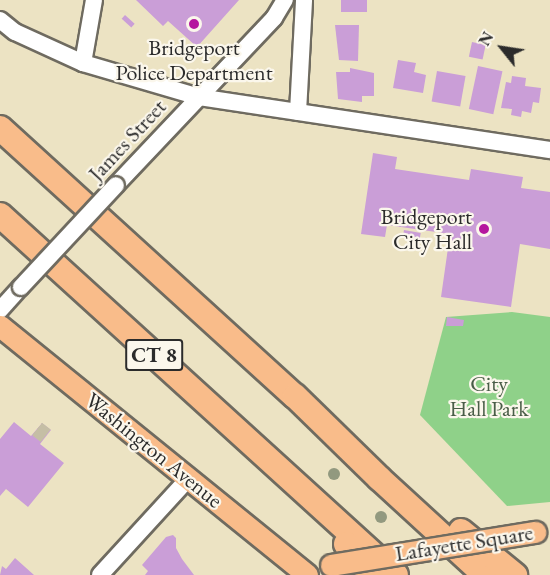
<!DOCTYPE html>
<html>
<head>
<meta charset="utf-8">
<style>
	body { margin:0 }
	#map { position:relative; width:550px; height:575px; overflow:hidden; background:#ece3c3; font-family:"EB Garamond",serif }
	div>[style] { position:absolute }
	.green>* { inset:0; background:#8fd189 }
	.building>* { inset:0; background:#ca9ed7; transform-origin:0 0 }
	.minor-tunnel>* { height:16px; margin-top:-8px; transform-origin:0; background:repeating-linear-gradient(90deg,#c5bea5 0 16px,transparent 0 24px) }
	.roads { filter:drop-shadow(2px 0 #6f6b60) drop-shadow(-2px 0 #6f6b60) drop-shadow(0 2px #6f6b60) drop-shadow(0 -2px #6f6b60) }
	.minor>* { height:16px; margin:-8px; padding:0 8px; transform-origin:8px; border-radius:8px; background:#fff }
	.major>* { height:21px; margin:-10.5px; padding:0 10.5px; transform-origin:10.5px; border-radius:10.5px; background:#f9bc8a }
	.highway>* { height:24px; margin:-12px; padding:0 12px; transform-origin:12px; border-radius:12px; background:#f9bc8a }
	.bridges { filter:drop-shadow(2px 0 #6f6b60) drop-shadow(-2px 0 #6f6b60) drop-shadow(0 2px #6f6b60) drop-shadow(0 -2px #6f6b60) }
	.minor-bridge>* { height:16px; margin:-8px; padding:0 8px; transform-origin:8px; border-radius:8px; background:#fff }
	.major-bridge>* { height:21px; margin:-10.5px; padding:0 10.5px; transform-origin:10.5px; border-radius:10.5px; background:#f9bc8a }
	.trees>* { width:12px; height:12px; margin:-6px; border-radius:50%; background:#92997f }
	.dots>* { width:16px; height:16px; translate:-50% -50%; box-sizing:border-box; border:3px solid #fbf7ec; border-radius:50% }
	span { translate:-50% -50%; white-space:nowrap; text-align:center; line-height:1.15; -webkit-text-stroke:4.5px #fbf7ec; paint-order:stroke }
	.shield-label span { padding:2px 4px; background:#fbf7ec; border:2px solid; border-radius:4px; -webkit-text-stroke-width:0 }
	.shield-label { font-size:21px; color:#2b2b2b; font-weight:700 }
	.poi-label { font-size:22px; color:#2b2b2b }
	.right { translate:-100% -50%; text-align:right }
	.street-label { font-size:22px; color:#2b2b2b }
	.park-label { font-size:22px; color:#495d47 }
	.north { position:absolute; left:472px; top:18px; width:60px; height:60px; -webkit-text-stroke:4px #fbf7ec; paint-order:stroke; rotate:300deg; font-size:16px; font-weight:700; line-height:24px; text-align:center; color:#2b2b2b }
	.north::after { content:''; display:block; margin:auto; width:21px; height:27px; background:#2b2b2b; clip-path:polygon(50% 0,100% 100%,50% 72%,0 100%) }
</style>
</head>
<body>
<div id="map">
	<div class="green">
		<div style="clip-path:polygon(512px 312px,550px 317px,550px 502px,507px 506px,420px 415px,446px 317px)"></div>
	</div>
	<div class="building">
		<div style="clip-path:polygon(136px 0,239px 0,197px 47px,168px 21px,163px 26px)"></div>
		<div style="left:341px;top:0;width:26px;height:12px"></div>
		<div style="left:125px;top:15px;width:13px;height:5px;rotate:42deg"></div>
		<div style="clip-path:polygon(335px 25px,359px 25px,358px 61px,339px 60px)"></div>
		<div style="left:472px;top:42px;width:14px;height:15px;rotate:12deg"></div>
		<div style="clip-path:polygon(398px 60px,416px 63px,414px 72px,426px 75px,423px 93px,393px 88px)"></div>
		<div style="left:478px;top:66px;width:25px;height:44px;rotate:12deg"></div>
		<div style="clip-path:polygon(350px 68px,374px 73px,374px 96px,362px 96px,362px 102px,338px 99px,336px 72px,350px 72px)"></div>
		<div style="left:437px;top:71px;width:29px;height:31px;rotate:10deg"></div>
		<div style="clip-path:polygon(512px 76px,526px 78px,525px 86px,541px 88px,539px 103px,533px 102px,531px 113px,522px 111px,521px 117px,511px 115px,512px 109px,501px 108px,506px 82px,511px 83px)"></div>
		<div style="clip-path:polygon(373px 153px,397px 157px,395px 169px,469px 180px,471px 169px,523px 177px,521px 188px,550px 192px,550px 249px,520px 244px,511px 307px,441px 297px,450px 234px,387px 225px,385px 237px,361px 234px)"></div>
		<div style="left:404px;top:230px;width:17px;height:5px;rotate:10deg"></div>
		<div style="clip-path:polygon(447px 317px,464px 320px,463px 326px,446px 326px)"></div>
		<div style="clip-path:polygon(14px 422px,31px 436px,42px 423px,51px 430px,40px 444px,64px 463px,28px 507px,6px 489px,0 496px,0 439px)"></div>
		<div style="clip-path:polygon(173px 535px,176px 538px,176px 548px,182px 559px,194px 575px,145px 575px,148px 571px,142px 565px,166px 537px)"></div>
		<div style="clip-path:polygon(15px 558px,34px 575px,0 575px,2px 566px,6px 569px)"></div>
	</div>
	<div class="minor-tunnel">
		<div style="left:37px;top:429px;width:11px;rotate:38deg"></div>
	</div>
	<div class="roads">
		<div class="minor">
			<div style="left:0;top:20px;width:19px;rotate:39deg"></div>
			<div style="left:15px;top:32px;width:75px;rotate:24.5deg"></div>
			<div style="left:83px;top:63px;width:121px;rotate:16.3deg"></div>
			<div style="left:199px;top:97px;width:355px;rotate:8.6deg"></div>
			<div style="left:83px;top:63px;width:64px;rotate:-80.1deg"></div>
			<div style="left:298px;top:112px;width:112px;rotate:-86.9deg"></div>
			<div style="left:116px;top:185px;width:230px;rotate:-46.6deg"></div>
			<div style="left:274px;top:18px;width:21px;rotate:-59deg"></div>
			<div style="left:0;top:310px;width:31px;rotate:-48deg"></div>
			<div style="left:100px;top:575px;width:132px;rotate:-47.5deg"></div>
		</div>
		<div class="major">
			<div style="left:0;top:326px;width:395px;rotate:39deg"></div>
		</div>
		<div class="highway">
			<div style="left:0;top:128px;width:399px;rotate:42.3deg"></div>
			<div style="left:295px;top:396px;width:117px;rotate:44.3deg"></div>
			<div style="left:379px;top:478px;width:144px;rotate:42.5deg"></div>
			<div style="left:0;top:215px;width:535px;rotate:42.27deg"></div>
			<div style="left:461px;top:531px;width:70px;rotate:39.2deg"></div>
			<div style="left:346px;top:544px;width:39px;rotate:52deg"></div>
		</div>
	</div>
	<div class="bridges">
		<div class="minor-bridge">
			<div style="left:21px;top:287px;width:139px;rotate:-47deg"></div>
		</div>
		<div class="major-bridge">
			<div style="left:331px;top:565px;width:207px;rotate:-9.2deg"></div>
		</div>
	</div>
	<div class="trees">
		<div style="left:334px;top:474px"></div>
		<div style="left:381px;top:517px"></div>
	</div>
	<div class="dots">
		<div style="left:194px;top:24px;background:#b5179e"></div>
		<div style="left:484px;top:229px;background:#b5179e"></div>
	</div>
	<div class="shield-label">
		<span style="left:154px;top:355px">CT 8</span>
	</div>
	<div class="poi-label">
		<span style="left:194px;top:60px">Bridgeport<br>Police Department</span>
		<span class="right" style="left:472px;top:229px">Bridgeport<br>City Hall</span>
	</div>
	<div class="street-label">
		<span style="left:127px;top:140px;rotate:-47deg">James Street</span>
		<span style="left:154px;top:450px;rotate:39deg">Washington Avenue</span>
		<span style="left:464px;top:543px;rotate:-9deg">Lafayette Square</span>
	</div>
	<div class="park-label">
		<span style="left:489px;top:396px">City<br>Hall Park</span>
	</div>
	<div class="north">N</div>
</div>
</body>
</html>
